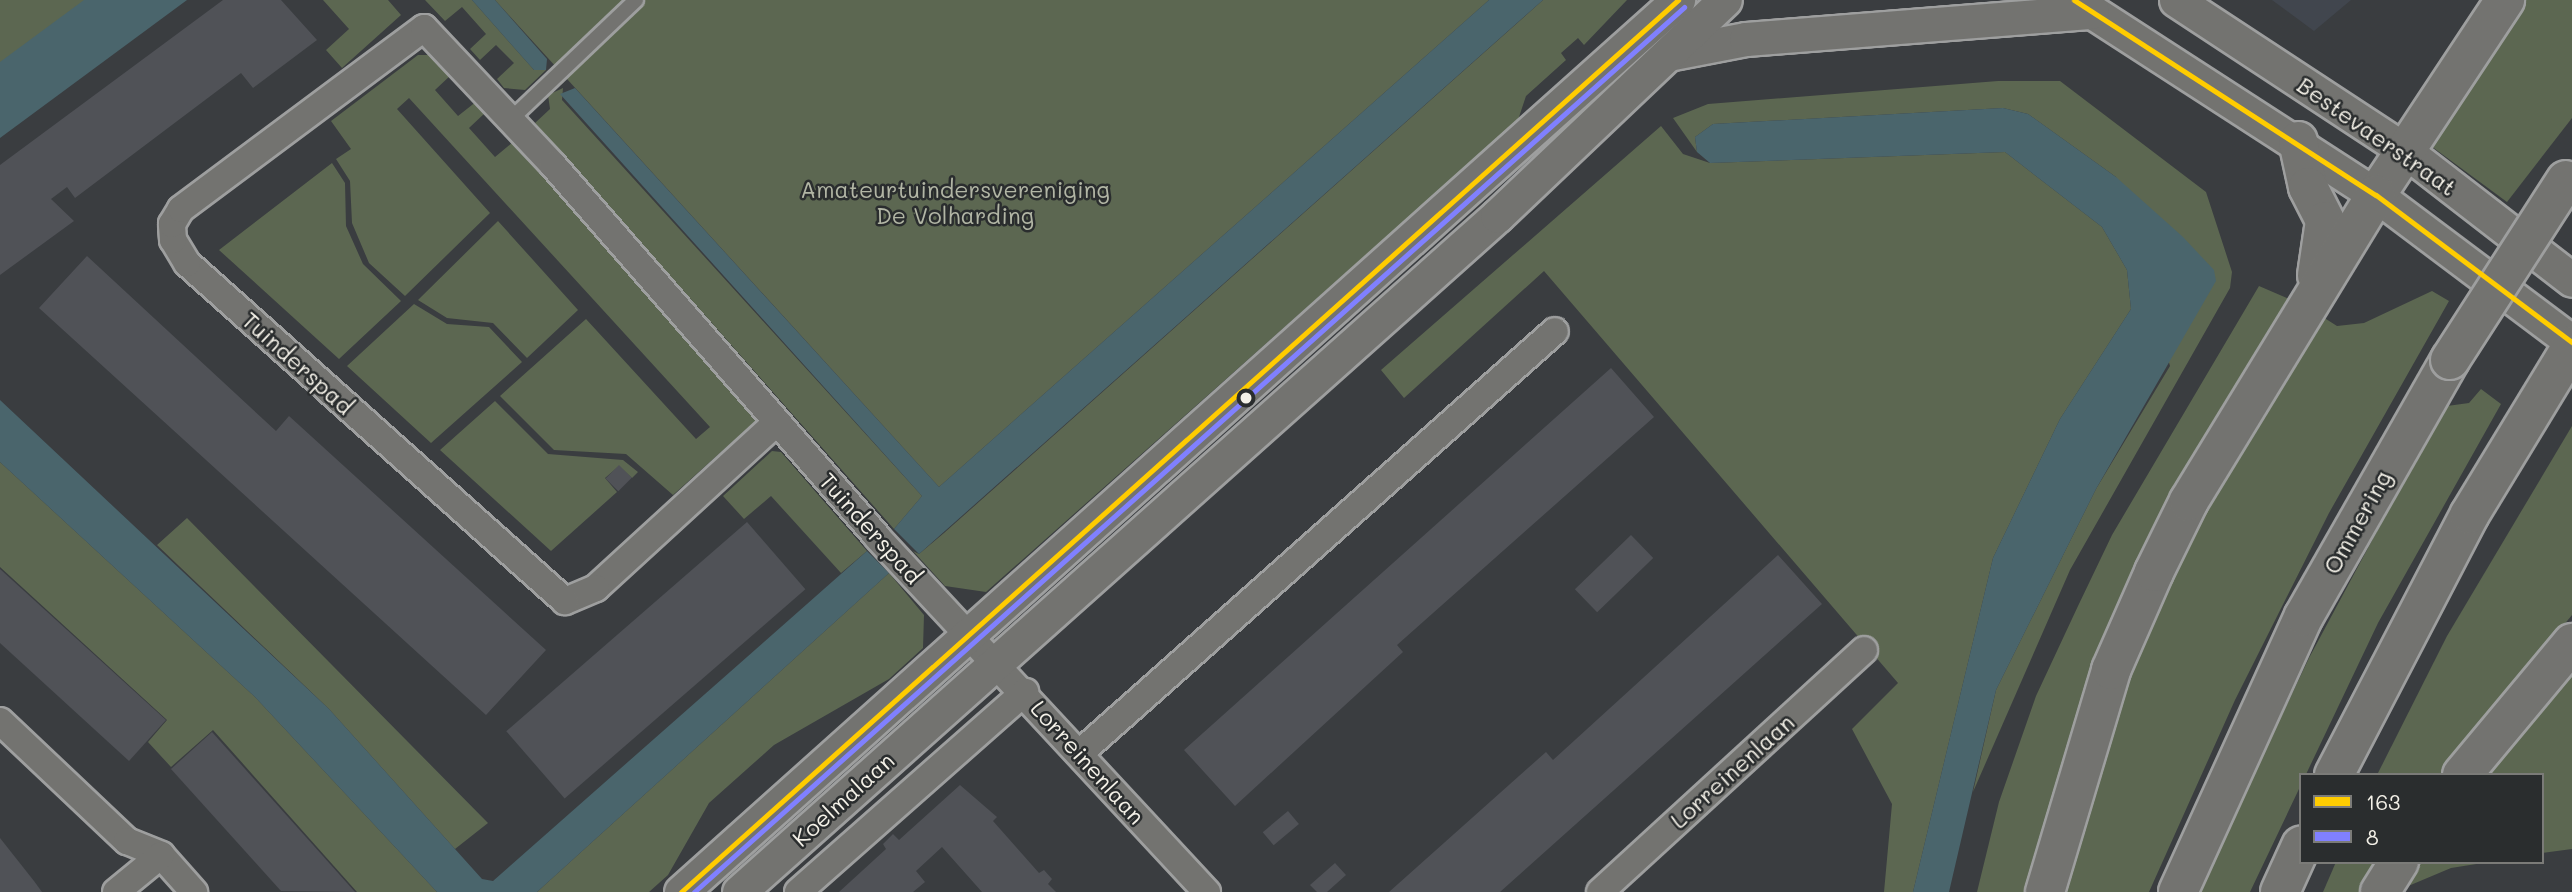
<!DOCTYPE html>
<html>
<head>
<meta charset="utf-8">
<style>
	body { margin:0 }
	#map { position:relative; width:2572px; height:892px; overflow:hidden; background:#3a3d40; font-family:Mali,sans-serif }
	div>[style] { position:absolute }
	.built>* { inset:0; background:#41464e }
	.green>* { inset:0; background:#5c6751 }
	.water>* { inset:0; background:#4a656c }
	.building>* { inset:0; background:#505257; transform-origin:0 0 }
	.roads { filter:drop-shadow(2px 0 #9e9f9f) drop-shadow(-2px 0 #9e9f9f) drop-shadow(0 2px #9e9f9f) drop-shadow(0 -2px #9e9f9f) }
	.service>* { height:14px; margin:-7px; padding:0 7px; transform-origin:7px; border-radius:7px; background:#737370 }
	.minor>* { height:26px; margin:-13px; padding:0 13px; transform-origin:13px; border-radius:13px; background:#737370 }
	.tertiary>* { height:33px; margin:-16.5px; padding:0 16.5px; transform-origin:16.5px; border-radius:16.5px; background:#737370 }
	.primary>* { height:38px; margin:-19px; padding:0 19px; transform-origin:19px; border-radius:19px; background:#737370 }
	.trunk>* { height:38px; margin:-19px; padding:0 19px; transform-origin:19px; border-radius:19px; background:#737370 }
	.bridges { filter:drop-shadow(2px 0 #9e9f9f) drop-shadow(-2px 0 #9e9f9f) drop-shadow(0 2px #9e9f9f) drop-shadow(0 -2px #9e9f9f) }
	.trunk-bridge>* { height:38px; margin:-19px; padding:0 19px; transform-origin:19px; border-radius:19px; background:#737370 }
	.bus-1>* { height:5px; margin:-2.5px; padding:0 2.5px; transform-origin:2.5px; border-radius:2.5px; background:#fc0 }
	.bus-2>* { height:5px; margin:-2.5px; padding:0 2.5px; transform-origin:2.5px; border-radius:2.5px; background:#8080ff }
	.dots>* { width:19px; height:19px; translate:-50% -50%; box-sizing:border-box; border:4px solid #2a2d2e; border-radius:50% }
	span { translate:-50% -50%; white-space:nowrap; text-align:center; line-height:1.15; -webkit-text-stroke:5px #2a2d2e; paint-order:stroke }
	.street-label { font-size:23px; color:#f4f1e8 }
	.park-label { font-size:23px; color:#b2b6a5 }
	.legend { position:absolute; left:2299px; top:773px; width:245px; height:91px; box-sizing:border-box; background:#2a2d2e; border:2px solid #7b7b78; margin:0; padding:9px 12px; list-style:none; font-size:21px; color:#f4f1e8 }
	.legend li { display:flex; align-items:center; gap:14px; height:35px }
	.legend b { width:35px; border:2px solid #7b7b78 }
</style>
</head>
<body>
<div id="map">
	<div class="built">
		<div style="clip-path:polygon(2272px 0,2351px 0,2314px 31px)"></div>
	</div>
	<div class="green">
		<div style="clip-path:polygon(0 0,147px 0,0 111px)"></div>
		<div style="clip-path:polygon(323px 0,388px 0,401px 15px,342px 68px,326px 50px,349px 29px)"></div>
		<div style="clip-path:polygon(425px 0,472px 0,534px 70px,546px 70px,525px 90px,504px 88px,497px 79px,514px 63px,496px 45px,480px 60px,470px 49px,486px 34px,462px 7px,445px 21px)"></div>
		<div style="clip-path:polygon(495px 0,1489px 0,939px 487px)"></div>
		<div style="clip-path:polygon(1543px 0,1627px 0,1584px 45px,1578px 38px,1561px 53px,1566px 60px,1526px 96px,1518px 120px,986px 592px,945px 586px,913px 551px,919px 554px,944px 533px)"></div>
		<div style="clip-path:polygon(2524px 0,2572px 0,2572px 118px,2507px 202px,2431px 146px)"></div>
		<div style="clip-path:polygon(418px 55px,435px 55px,452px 74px,435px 90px,458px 116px,477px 101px,486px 112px,469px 128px,495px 157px,513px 142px,759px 418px,673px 495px,626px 454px,554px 450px,500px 396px,586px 319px,696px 439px,710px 427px,409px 98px,397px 109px,490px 213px,405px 296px,369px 263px,352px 223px,350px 181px,336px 159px,351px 149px,331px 121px)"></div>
		<div style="clip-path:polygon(1998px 81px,2060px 81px,2206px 192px,2232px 272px,2230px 288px,2070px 570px,1973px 792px,1996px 690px,2096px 489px,2170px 366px,2116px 177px,2028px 114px,2003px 108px,1713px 124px,1695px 137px,1697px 152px,1673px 118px,1708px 104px)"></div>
		<div style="clip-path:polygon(563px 88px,562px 100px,922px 496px,894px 529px,535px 123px,550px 109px,548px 95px)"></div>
		<div style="clip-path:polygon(1661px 126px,1683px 154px,1710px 163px,2005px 152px,2102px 227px,2127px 270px,2131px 309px,2060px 419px,1993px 558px,1913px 892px,1884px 892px,1892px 804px,1852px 729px,1898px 683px,1544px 271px,1404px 398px,1381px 370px)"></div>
		<div style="clip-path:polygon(332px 163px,345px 183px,346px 226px,363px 264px,401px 301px,339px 359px,219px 250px)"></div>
		<div style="clip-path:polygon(498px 221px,578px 310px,527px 358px,493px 323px,447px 318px,418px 300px)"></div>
		<div style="clip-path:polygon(2259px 286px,2294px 301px,2096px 668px,2033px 858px,2028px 892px,1977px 892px,1999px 802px,2036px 696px,2078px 606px,2112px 535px)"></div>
		<div style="clip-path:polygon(2432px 291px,2449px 301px,2329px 513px,2235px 700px,2149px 892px,2058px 892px,2143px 621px,2315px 312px,2337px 326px,2364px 323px)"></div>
		<div style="clip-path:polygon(414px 304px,447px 324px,489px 327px,522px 362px,431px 443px,347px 366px)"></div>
		<div style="clip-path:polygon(2481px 389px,2501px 404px,2378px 623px,2250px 892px,2198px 892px,2309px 658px,2390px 507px,2447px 406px,2469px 403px)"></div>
		<div style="clip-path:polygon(495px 401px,548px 454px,623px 460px,638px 472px,632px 478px,619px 466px,605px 478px,617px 492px,551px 551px,440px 450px)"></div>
		<div style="clip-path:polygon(2572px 426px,2572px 615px,2441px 775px,2377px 775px,2447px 636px)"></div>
		<div style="clip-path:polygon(772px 451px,781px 452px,867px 551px,841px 573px,771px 496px,744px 519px,723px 496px)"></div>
		<div style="clip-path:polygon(0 462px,255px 697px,437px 892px,357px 892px,213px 730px,171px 767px,148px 742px,167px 720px,0 567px)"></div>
		<div style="clip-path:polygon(187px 518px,488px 823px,455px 849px,329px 709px,157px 545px)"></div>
		<div style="clip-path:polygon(889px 573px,924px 615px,923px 648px,889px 679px,774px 745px,709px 803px,668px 875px,649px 892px,537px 892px)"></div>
		<div style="clip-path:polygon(2572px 676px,2572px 849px,2542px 853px,2542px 775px,2489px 775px)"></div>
		<div style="clip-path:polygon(2336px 862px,2380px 862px,2363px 892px,2323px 892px)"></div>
		<div style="clip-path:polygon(2417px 862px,2489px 862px,2451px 868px,2394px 892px)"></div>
	</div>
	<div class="water">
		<div style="clip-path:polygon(84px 0,187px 0,0 138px,0 62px)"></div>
		<div style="clip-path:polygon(472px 0,495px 0,547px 59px,546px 70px,534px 70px)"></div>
		<div style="clip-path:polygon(1489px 0,1543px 0,919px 554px,894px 529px,922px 496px,560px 94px,575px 88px,939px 487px)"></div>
		<div style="clip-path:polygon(2003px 108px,2028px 114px,2116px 177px,2183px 237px,2214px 270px,2216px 281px,2096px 489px,1996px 690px,1949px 892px,1913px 892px,1993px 558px,2060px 419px,2131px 309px,2127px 270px,2102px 227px,2005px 152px,1710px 163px,1697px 152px,1695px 137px,1713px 124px)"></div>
		<div style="clip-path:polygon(0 400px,329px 709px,482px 879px,493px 881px,867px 551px,889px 573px,537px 892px,437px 892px,255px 697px,0 462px)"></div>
	</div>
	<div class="building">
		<div style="clip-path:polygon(223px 0,281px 0,317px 40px,253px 88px,241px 73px,75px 198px,67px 187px,51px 199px,74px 221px,0 275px,0 165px)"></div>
		<div style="clip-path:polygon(87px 256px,276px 431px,289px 416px,546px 650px,486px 715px,39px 308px)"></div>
		<div style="clip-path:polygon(1611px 368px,1654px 417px,1397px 645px,1403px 652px,1235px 806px,1184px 750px)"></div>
		<div style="left:619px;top:465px;width:18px;height:19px;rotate:45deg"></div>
		<div style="left:747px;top:522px;width:89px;height:319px;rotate:49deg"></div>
		<div style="left:1631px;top:535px;width:32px;height:78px;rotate:46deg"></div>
		<div style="clip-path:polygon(1778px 555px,1822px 604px,1500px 892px,1389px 892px,1546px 752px,1553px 760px)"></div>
		<div style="clip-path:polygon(0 569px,166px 720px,129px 761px,0 643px)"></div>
		<div style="clip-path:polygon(212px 732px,322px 855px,355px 892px,281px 891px,171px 769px)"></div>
		<div style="clip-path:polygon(960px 785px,997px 817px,993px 821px,1039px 873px,1044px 870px,1052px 879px,1048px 884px,1056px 892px,982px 892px,942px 847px,916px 871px,925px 882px,913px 892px,839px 892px,886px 849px,883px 844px,893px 834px,899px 840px)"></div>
		<div style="left:1288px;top:811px;width:17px;height:33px;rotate:50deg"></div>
		<div style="clip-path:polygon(0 838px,34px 881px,42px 892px,0 892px)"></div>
		<div style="clip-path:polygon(1335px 863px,1346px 875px,1327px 892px,1317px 892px,1310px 885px)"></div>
	</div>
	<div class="roads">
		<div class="service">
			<div style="left:510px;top:120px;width:174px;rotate:-43.6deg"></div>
		</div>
		<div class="minor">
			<div style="left:777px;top:422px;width:246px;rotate:137.5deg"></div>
			<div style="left:596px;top:588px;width:34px;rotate:157deg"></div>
			<div style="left:565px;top:601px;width:507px;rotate:-138.2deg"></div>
			<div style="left:187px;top:263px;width:27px;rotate:-121deg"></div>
			<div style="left:173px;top:240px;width:16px;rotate:-94deg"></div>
			<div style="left:172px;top:224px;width:17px;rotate:-59deg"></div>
			<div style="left:181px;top:209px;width:303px;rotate:-36.7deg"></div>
			<div style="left:424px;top:28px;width:188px;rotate:46.7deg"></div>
			<div style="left:553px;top:165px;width:493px;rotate:48.9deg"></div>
			<div style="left:877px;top:537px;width:485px;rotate:47.1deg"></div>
			<div style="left:0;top:721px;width:175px;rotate:43.4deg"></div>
			<div style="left:127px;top:841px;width:37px;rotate:22deg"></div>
			<div style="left:161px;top:855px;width:50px;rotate:48.3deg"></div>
			<div style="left:1080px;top:753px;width:635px;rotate:-41.62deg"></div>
			<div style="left:116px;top:892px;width:58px;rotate:-39.4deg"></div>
			<div style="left:798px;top:892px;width:303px;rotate:-41.4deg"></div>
			<div style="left:1600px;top:892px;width:358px;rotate:-42.5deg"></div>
		</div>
		<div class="tertiary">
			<div style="left:2074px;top:0;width:359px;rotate:32.9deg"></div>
			<div style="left:2376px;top:195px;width:245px;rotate:36.9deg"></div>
			<div style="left:2176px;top:0;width:273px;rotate:33.3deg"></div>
			<div style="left:2404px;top:150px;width:212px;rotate:37.7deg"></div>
			<div style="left:1673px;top:53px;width:74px;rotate:-10.9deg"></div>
			<div style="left:1746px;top:39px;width:347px;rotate:-4.5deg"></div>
			<div style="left:681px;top:892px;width:1338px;rotate:-41.82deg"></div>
			<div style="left:739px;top:892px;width:1016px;rotate:-41.73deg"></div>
			<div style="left:1497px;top:216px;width:314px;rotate:-43.5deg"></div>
		</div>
		<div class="primary">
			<div style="left:2376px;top:195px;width:234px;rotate:-56.5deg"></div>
		</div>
		<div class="trunk">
			<div style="left:2298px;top:141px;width:47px;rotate:77.7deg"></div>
			<div style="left:2308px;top:187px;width:38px;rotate:63deg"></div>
			<div style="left:2325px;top:221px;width:55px;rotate:98.4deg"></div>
			<div style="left:2334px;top:775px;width:294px;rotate:-62.5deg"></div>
			<div style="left:2470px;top:514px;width:197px;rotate:-58.7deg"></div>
			<div style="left:2462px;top:775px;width:172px;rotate:-50.2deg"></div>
			<div style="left:2045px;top:892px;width:232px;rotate:-73.4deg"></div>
			<div style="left:2111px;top:670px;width:107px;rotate:-66.3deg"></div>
			<div style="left:2154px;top:572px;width:79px;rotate:-63.8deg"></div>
			<div style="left:2189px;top:501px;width:359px;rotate:-58.6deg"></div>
			<div style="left:2178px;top:892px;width:303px;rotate:-65.5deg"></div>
			<div style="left:2304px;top:616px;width:295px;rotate:-60.3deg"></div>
			<div style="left:2280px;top:892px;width:51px;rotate:-65.5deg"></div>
			<div style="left:2380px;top:892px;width:36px;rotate:-58deg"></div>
		</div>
	</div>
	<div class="bridges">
		<div class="trunk-bridge">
			<div style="left:2450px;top:360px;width:214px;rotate:-57.2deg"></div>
		</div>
	</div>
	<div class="bus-1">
		<div style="left:2074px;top:0;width:359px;rotate:32.9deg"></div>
		<div style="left:2376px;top:195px;width:245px;rotate:36.9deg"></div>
		<div style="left:681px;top:892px;width:1338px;rotate:-41.82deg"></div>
	</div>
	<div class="bus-2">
		<div style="left:694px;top:892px;width:1328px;rotate:-41.79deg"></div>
	</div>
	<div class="dots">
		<div style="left:1246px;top:398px;background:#f4f1e8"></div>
	</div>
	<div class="street-label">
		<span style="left:2377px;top:136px;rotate:35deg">Bestevaerstraat</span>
		<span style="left:298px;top:363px;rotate:42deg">Tuinderspad</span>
		<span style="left:2357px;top:522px;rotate:-61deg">Ommering</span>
		<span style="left:871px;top:528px;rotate:48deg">Tuinderspad</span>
		<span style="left:1088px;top:762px;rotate:48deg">Lorreinenlaan</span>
		<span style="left:1732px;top:771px;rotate:-42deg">Lorreinenlaan</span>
		<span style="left:843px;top:799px;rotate:-42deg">Koelmalaan</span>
	</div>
	<div class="park-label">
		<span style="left:955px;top:202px">Amateurtuindersvereniging<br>De Volharding</span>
	</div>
	<ul class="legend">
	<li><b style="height:9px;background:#fc0"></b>163</li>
	<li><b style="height:9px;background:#8080ff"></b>8</li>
	</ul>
</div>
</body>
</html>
